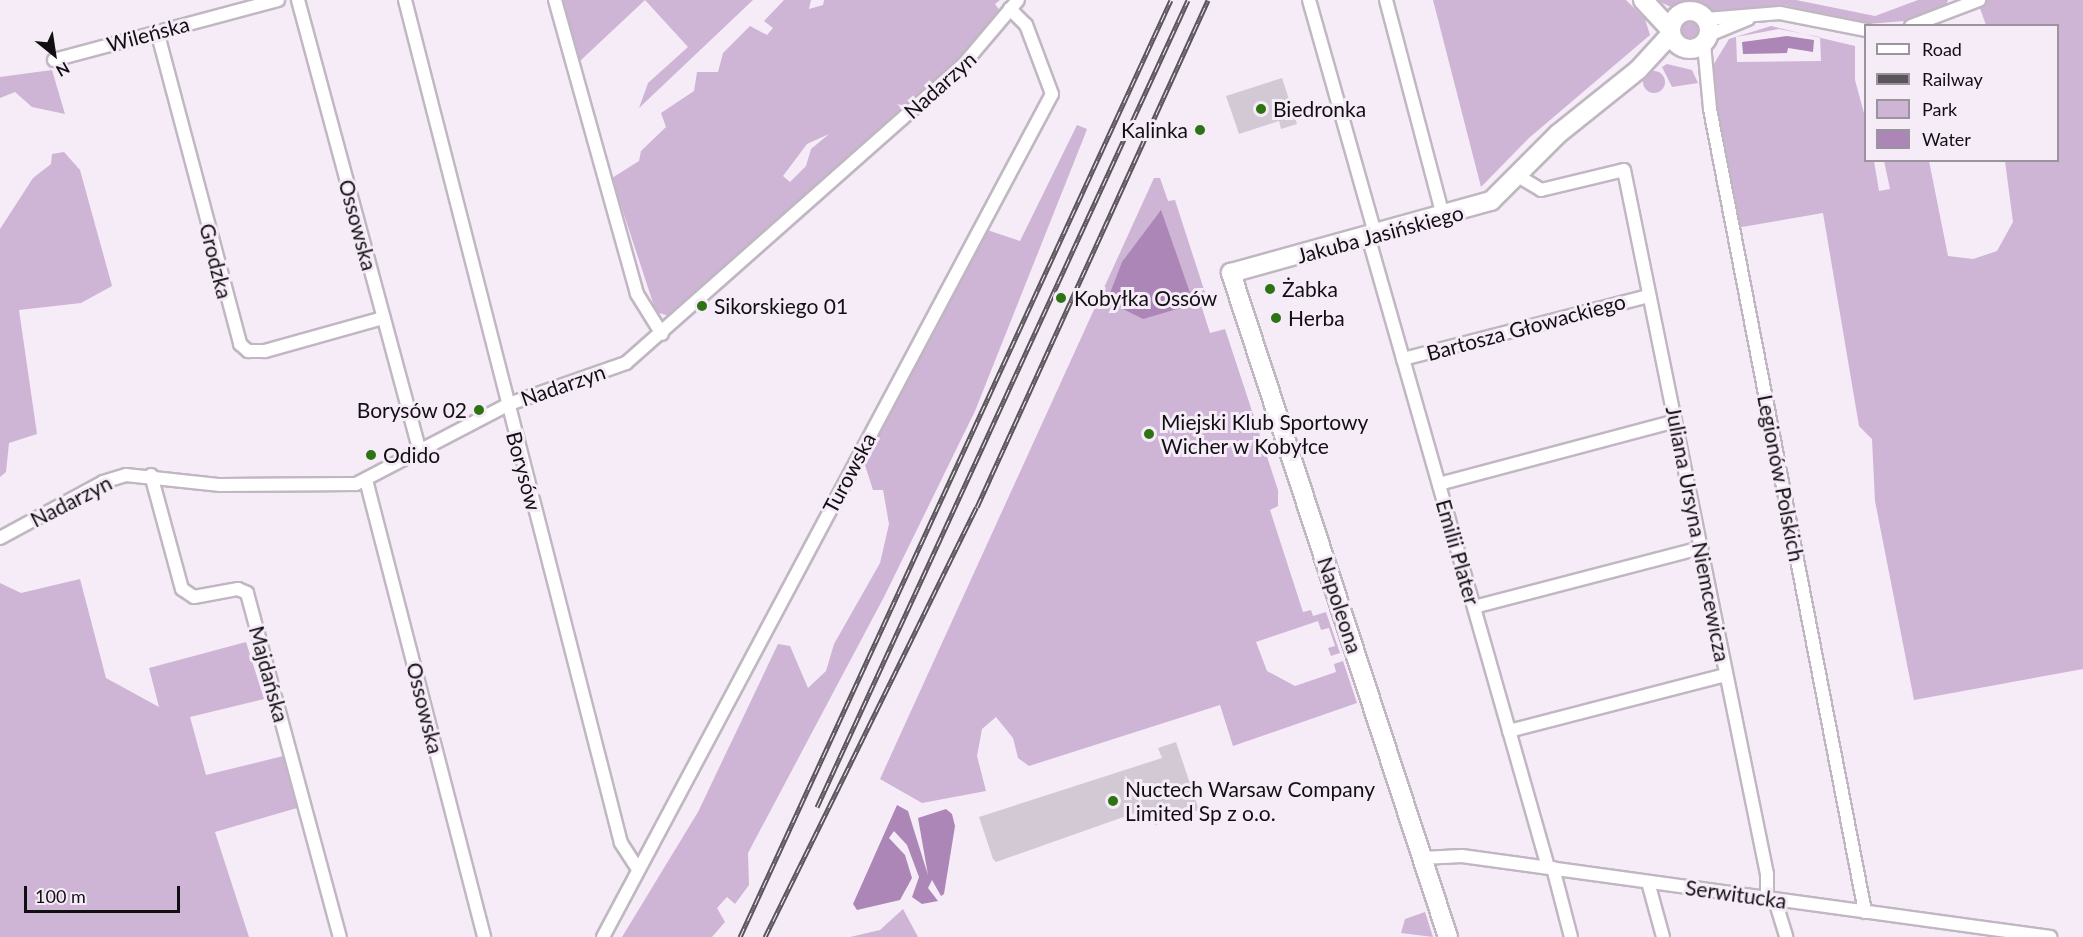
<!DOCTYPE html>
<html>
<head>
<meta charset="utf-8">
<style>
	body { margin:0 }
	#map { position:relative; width:2083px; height:937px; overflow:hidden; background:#f6ecf8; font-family:Lato,sans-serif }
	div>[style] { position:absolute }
	.green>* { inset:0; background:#ceb4d5 }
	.round { border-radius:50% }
	.water>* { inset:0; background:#ac86b6 }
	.building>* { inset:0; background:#d3c9d5 }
	.roads { filter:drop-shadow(2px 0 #c0b7c2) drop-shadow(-2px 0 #c0b7c2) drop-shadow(0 2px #c0b7c2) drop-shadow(0 -2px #c0b7c2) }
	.street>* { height:12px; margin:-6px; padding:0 6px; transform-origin:6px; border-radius:6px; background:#fff }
	.secondary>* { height:18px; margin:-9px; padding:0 9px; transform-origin:9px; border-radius:9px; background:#fff }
	.secondary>.ring { margin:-9px; padding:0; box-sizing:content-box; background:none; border:18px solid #fff; border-radius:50% }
	.rail>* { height:5px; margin-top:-2.5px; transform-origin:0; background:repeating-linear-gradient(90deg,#f6ecf8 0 9px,#5a545b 0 18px); box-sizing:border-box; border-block:2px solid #5a545b }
	.dots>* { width:16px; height:16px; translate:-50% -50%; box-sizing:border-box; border:3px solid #f6ecf8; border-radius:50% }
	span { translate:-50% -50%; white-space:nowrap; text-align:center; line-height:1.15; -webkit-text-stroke:6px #f6ecf8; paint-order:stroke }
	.street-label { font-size:21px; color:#120f13 }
	.poi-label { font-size:21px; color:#120f13 }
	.left { translate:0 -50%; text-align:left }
	.right { translate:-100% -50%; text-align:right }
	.legend { position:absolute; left:1864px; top:24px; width:195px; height:138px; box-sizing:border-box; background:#f6ecf8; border:2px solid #9b949c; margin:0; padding:8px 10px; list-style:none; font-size:18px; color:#120f13 }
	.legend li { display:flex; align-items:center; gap:12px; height:30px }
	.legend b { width:30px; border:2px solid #9b949c }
	.north { position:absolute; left:24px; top:24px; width:60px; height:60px; -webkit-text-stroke:4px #f6ecf8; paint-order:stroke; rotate:150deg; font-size:16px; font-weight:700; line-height:24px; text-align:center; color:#120f13 }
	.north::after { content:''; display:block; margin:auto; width:21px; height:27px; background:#120f13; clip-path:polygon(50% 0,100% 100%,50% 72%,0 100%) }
	.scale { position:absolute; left:24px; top:886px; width:156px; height:27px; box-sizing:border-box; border:3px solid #120f13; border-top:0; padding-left:8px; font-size:18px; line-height:21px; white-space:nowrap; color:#120f13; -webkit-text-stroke:4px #f6ecf8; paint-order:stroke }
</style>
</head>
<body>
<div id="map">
	<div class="green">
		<div style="clip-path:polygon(562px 0,753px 0,639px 108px,648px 83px,688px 47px,645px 0,580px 61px)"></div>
		<div style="clip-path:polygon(evenodd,784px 0,811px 0,809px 9px,823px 5px,824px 0,1000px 0,995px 4px,1000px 11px,976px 44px,669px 316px,656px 312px,612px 178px,639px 161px,641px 151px,666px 127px,661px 113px,694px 91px,697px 72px,718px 72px,723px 53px,750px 26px,767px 35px,773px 28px,764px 21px,784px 0,829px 134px,811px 149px,806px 166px,790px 182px,783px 176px,807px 144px,829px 134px)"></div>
		<div style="clip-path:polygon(1433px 0,1626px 0,1645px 19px,1650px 35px,1529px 138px,1481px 187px)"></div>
		<div style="clip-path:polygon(1656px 0,1796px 0,1875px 16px,1918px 0,1948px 0,1946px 6px,1904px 21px,1868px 24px,1784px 5px,1709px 12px,1695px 6px,1675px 9px)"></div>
		<div style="clip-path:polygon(evenodd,1977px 0,2083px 0,2083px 669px,1914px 700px,1875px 501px,1872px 439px,1859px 426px,1823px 213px,1736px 228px,1714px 112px,1712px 67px,1729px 39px,1771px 26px,1855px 46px,1855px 80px,1865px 117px,1866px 160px,1874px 161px,1879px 191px,1890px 189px,1884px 161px,1929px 161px,1948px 256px,1973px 259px,1997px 251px,2013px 222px,2005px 161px,2058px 160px,2058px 26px,1986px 25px,1977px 0,1779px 29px,1820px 37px,1821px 61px,1737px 62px,1736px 37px,1779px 29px)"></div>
		<div class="round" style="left:1678px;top:18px;width:24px;height:24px"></div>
		<div style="clip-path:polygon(1667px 64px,1692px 70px,1698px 83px,1672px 87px,1662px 67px)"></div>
		<div style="clip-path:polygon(52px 70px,65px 114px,32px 107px,15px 92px,0 98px,0 77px)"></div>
		<div class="round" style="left:1643px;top:71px;width:22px;height:22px"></div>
		<div style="clip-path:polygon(1077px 125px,1087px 129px,1084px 137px,975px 411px,885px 595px,748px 853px,749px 885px,735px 904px,727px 897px,717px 908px,725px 922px,712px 937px,622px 937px,698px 812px,778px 644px,790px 646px,808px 688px,826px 671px,834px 644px,880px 563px,889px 524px,883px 490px,873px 490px,864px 462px,987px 230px,1020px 241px)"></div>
		<div style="clip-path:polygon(64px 152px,80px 170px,112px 286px,81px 303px,19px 310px,37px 434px,9px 443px,6px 472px,0 477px,0 229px,33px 178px,51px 164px,52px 154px)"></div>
		<div style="clip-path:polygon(1154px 178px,1160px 178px,1168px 201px,1175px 200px,1208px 302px,1201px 305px,1210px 333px,1225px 329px,1278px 490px,1278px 506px,1270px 510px,1303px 612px,1311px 610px,1313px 616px,1326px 612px,1340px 653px,1331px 656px,1328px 648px,1335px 646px,1329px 628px,1321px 630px,1318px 621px,1256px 642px,1267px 671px,1295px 686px,1336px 672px,1334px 664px,1343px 661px,1357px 703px,1233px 746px,1220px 705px,1029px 766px,1018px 758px,1013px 738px,996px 717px,982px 729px,977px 756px,986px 791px,922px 803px,880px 779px)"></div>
		<div style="clip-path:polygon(80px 579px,106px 678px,159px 707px,149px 668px,246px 642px,264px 699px,190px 717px,206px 775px,283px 756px,297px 808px,215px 832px,249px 937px,0 937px,0 583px,21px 593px)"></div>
		<div style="clip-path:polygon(903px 909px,918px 937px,850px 937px,880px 930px)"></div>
		<div style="clip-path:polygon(1425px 912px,1433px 937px,1401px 933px,1405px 919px)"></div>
	</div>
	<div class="water">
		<div style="clip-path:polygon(1787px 36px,1814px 40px,1813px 52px,1788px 48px,1787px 53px,1743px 54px,1742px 42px)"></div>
		<div style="clip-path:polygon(1161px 210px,1194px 304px,1143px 319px,1107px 301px,1122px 262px)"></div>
		<div style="clip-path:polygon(897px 805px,908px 811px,928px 875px,918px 818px,946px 809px,952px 814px,955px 826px,944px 894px,941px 896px,932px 880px,928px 888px,938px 901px,922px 904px,912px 897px,919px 877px,907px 845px,894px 831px,889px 838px,905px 855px,912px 878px,900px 900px,857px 910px,853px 904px)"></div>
	</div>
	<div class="building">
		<div style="clip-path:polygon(1282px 78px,1297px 124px,1281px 129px,1279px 121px,1239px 134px,1226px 96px)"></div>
		<div style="clip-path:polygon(1176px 742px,1199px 810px,1155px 825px,1149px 808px,996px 862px,993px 859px,979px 817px,1162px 758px,1158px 748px)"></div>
	</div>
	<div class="roads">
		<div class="street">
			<div style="left:298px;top:0;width:466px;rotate:74.9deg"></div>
			<div style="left:405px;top:0;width:870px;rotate:75.63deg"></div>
			<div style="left:621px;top:843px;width:30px;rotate:57deg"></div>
			<div style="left:555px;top:0;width:305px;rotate:74.4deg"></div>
			<div style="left:637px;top:294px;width:47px;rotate:58deg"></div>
			<div style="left:1309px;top:0;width:243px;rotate:74.2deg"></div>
			<div style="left:1386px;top:0;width:223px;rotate:75.2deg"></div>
			<div style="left:1706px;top:19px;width:74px;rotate:-4.6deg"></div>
			<div style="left:1780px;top:13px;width:88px;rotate:11.2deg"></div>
			<div style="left:1911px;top:26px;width:73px;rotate:-20.9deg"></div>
			<div style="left:157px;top:31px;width:324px;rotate:75.1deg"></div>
			<div style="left:240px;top:344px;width:11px;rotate:41deg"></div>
			<div style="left:248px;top:351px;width:17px"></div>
			<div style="left:265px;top:351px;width:123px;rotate:-15.6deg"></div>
			<div style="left:1709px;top:35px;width:42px;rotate:-22.3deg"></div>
			<div style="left:1704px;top:44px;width:65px;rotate:84.7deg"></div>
			<div style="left:1710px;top:109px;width:818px;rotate:79.07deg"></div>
			<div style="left:54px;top:60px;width:232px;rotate:-15deg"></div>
			<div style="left:1518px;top:176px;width:27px;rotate:31deg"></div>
			<div style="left:1541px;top:190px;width:85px;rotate:-13.5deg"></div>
			<div style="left:1624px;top:170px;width:718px;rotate:78.52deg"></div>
			<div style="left:1767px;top:874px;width:25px;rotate:90deg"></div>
			<div style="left:1368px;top:236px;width:656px;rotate:74.08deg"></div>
			<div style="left:1403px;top:359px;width:254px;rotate:-14.4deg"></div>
			<div style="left:151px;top:475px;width:118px;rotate:74.8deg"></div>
			<div style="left:182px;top:589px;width:14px;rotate:34deg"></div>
			<div style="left:194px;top:597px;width:45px;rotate:-10.3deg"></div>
			<div style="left:238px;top:589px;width:10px;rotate:24deg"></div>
			<div style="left:247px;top:593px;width:356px;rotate:74.9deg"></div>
			<div style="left:366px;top:480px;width:472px;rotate:75.5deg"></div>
			<div style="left:1439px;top:484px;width:244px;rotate:-14.9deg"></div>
			<div style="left:0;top:538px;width:117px;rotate:-28.5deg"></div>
			<div style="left:103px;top:482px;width:24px;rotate:-17deg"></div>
			<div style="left:126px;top:475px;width:95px;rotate:6.1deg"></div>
			<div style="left:220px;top:485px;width:136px;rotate:-0.4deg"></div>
			<div style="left:356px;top:484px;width:173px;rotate:-27.6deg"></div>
			<div style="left:509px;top:404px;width:124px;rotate:-19.3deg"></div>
			<div style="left:626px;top:363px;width:450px;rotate:-41.5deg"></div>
			<div style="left:963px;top:65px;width:85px;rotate:-49.8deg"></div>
			<div style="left:1474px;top:607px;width:235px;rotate:-14.6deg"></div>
			<div style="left:1509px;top:731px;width:224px;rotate:-14.5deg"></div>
			<div style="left:1422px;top:858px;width:40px;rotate:-2.9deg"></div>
			<div style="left:1462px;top:856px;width:594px;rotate:7.84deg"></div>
			<div style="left:1553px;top:868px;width:71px;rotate:75.4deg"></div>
			<div style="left:1648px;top:882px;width:57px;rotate:74.7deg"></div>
			<div style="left:1775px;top:900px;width:39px;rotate:73deg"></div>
			<div style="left:603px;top:937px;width:955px;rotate:-61.96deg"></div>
			<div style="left:1052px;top:94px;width:74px;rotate:-110.6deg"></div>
			<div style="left:1026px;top:25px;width:23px;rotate:-135deg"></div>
		</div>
		<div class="secondary">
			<div style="left:1643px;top:0;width:40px;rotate:47deg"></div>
			<div class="ring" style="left:1671px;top:11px;width:20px;height:20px"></div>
			<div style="left:1448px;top:937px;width:699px;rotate:-108.1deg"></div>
			<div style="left:1231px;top:273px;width:270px;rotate:-15.5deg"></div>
			<div style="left:1491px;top:201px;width:95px;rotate:-45deg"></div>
			<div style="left:1558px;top:134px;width:102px;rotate:-38.7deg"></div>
			<div style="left:1638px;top:70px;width:49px;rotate:-47.5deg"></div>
		</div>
	</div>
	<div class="rail">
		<div style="left:817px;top:807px;width:888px;rotate:-65.31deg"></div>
		<div style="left:740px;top:937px;width:1031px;rotate:-65.3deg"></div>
		<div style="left:765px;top:937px;width:479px;rotate:-63.8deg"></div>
		<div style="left:977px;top:507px;width:557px;rotate:-65.5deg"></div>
	</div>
	<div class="dots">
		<div style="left:1261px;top:109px;background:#2d7314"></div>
		<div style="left:1200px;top:130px;background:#2d7314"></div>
		<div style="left:1270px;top:289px;background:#2d7314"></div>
		<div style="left:1061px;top:298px;background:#2d7314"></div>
		<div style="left:702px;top:306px;background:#2d7314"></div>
		<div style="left:1276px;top:318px;background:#2d7314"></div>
		<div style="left:479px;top:410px;background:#2d7314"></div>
		<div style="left:1149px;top:434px;background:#2d7314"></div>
		<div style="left:371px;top:455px;background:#2d7314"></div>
		<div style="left:1113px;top:801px;background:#2d7314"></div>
	</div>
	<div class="street-label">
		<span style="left:148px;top:34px;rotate:-15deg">Wileńska</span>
		<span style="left:940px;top:85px;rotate:-42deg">Nadarzyn</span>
		<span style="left:358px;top:225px;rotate:75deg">Ossowska</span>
		<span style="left:1380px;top:234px;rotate:-15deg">Jakuba Jasińskiego</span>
		<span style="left:216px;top:261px;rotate:76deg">Grodzka</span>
		<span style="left:1526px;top:327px;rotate:-15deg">Bartosza Głowackiego</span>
		<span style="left:563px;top:385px;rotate:-19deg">Nadarzyn</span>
		<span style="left:524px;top:471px;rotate:75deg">Borysów</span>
		<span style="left:849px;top:473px;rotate:-62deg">Turowska</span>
		<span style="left:1781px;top:478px;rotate:79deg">Legionów Polskich</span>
		<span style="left:71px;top:501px;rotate:-27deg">Nadarzyn</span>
		<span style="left:1698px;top:534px;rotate:79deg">Juliana Ursyna Niemcewicza</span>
		<span style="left:1458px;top:552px;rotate:74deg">Emilii Plater</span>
		<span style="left:1340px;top:605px;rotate:72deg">Napoleona</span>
		<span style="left:269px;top:674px;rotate:75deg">Majdańska</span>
		<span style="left:425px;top:708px;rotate:76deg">Ossowska</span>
		<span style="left:1736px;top:894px;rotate:8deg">Serwitucka</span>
	</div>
	<div class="poi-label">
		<span class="left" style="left:1273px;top:109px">Biedronka</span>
		<span class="right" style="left:1188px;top:130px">Kalinka</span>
		<span class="left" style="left:1282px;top:289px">Żabka</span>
		<span class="left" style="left:1074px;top:298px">Kobyłka Ossów</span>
		<span class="left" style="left:714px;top:306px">Sikorskiego 01</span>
		<span class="left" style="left:1288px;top:318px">Herba</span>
		<span class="right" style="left:467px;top:410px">Borysów 02</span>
		<span class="left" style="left:1161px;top:434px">Miejski Klub Sportowy<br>Wicher w Kobyłce</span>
		<span class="left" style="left:383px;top:455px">Odido</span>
		<span class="left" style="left:1125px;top:801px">Nuctech Warsaw Company<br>Limited Sp z o.o.</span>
	</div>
	<ul class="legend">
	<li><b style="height:8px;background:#fff"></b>Road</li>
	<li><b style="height:8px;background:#5a545b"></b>Railway</li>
	<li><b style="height:16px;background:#ceb4d5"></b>Park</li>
	<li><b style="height:16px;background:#ac86b6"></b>Water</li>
	</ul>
	<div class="north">N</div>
	<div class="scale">100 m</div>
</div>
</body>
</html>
